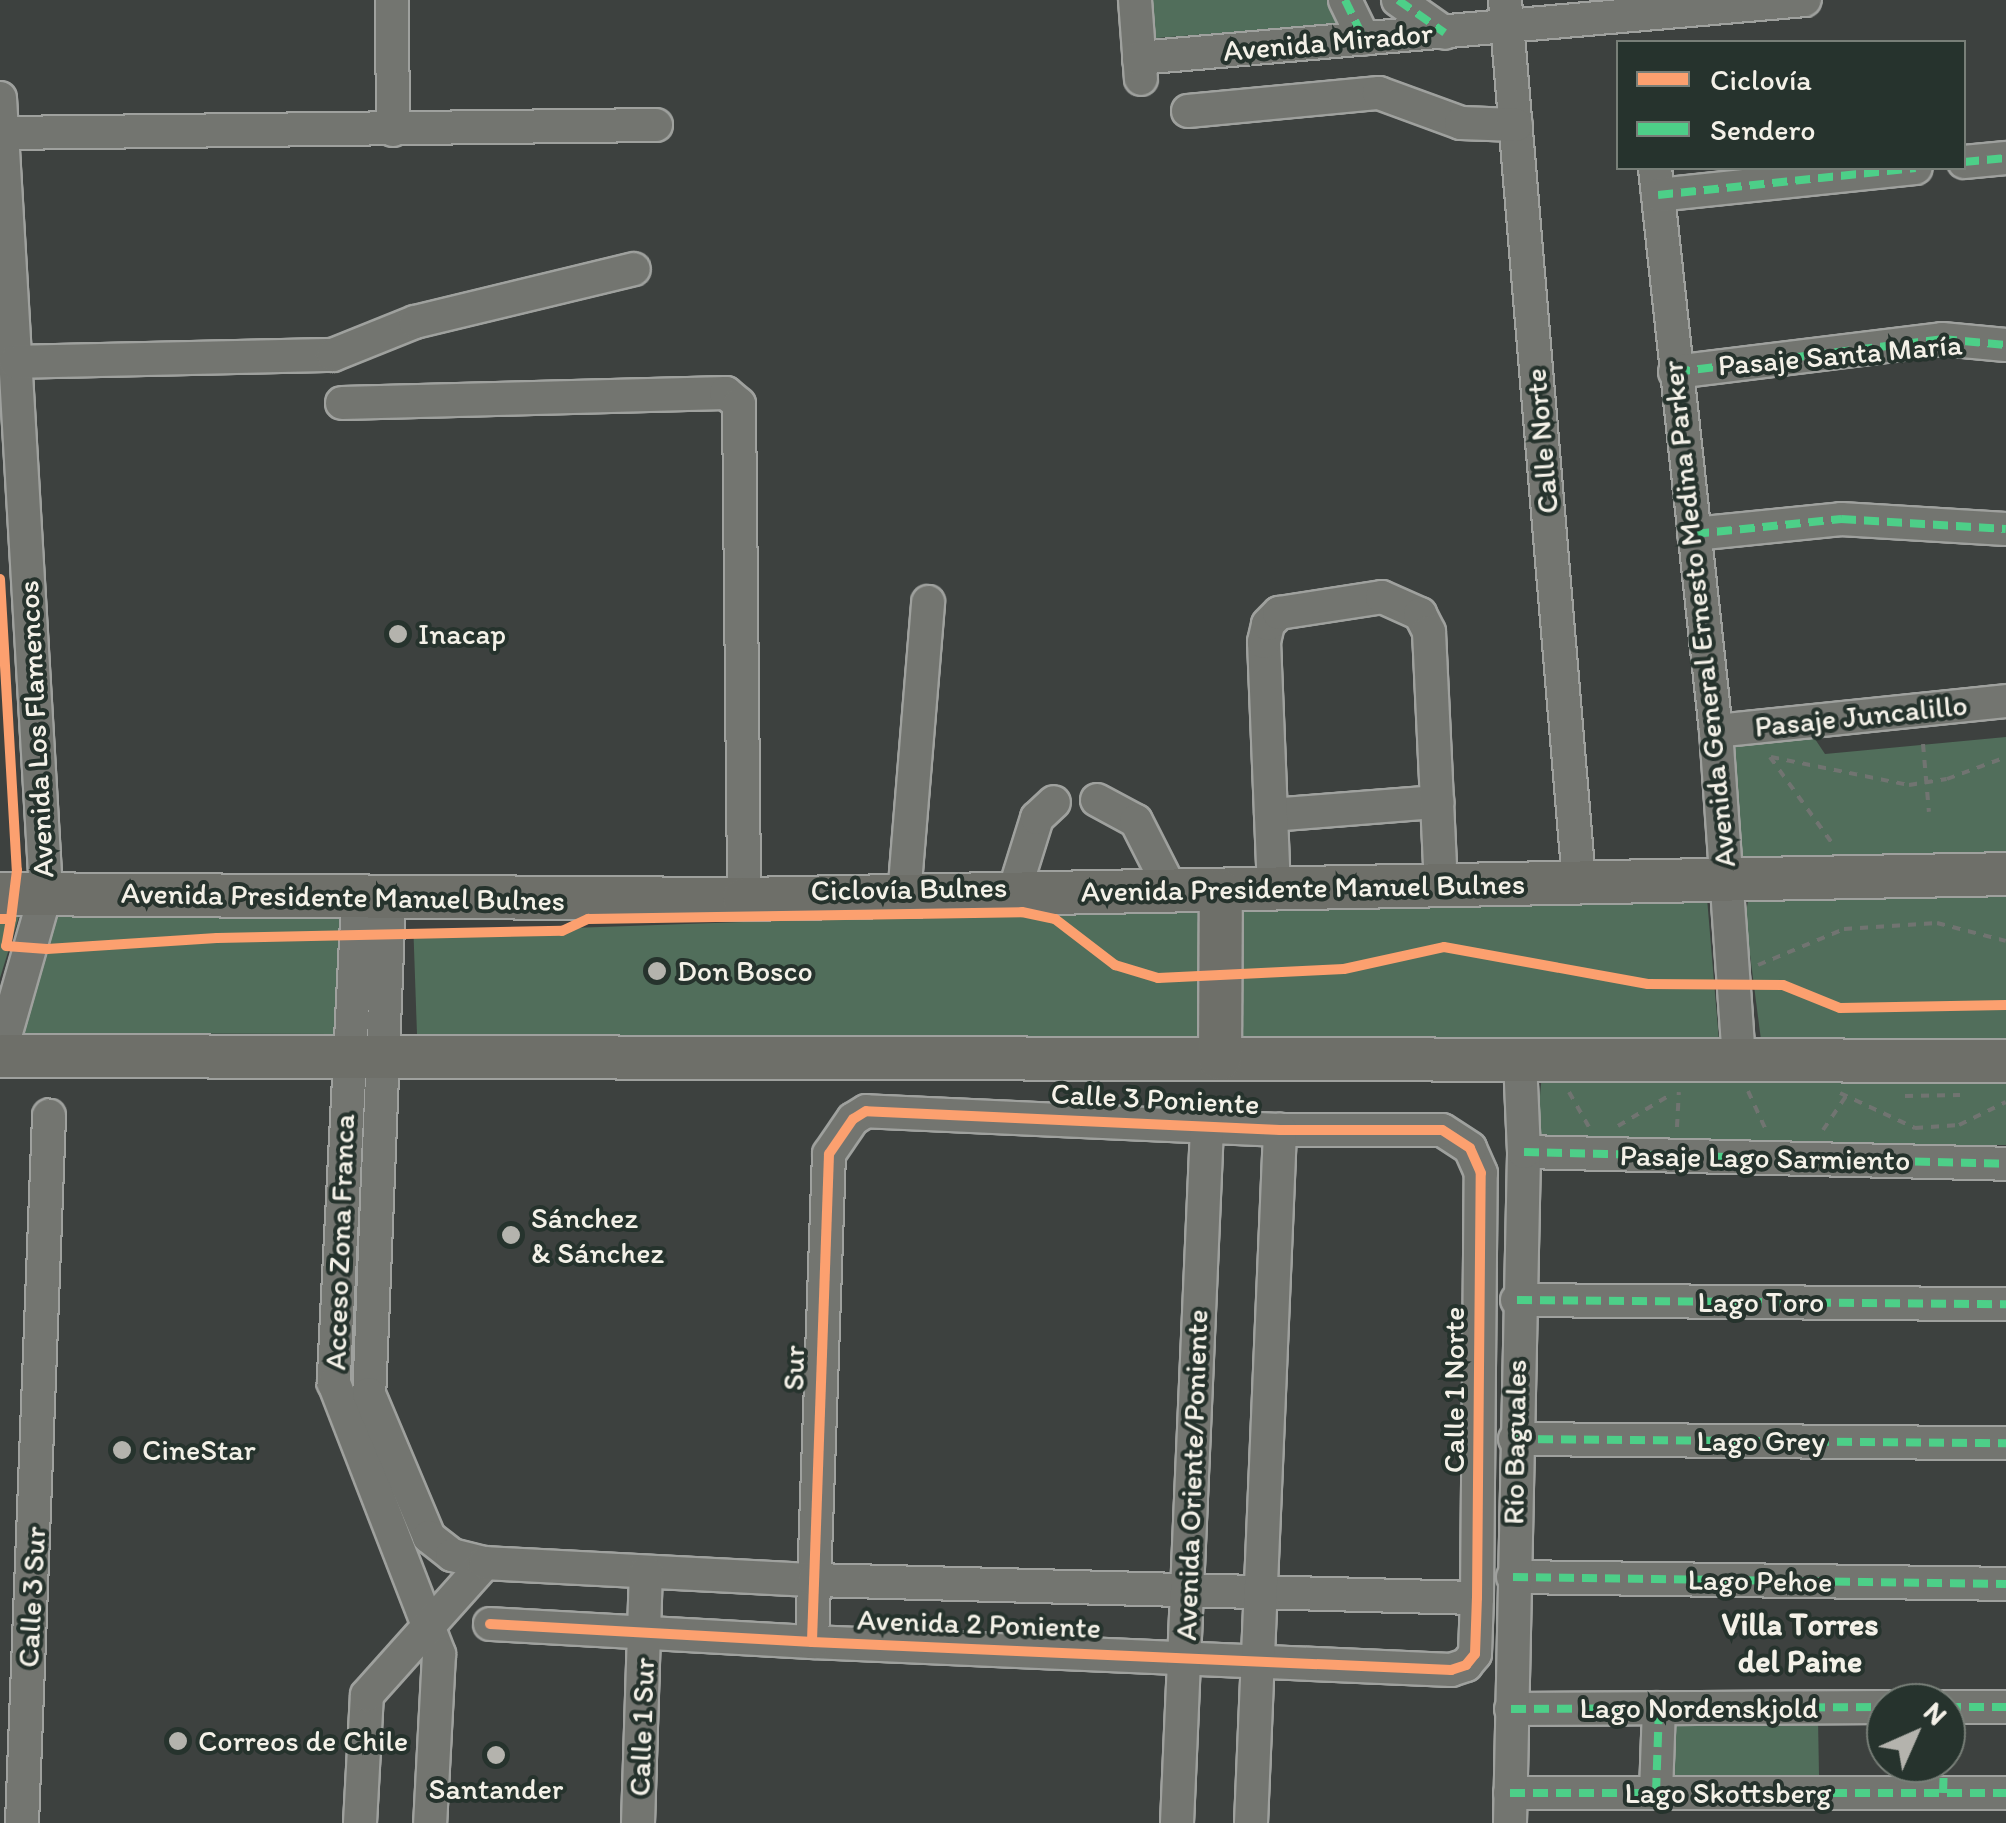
<!DOCTYPE html>
<html>
<head>
<meta charset="utf-8">
<style>
	body { margin:0 }
	#map { position:relative; width:2006px; height:1823px; overflow:hidden; background:#3d413f; font-family:Itim,sans-serif }
	div>[style] { position:absolute }
	.green>* { inset:0; background:#516e5b; transform-origin:0 0 }
	.path>* { height:4px; margin-top:-2px; transform-origin:0; background:repeating-linear-gradient(90deg,#717471 0 8px,transparent 0 16px) }
	.roads { filter:drop-shadow(2px 0 #9fa19e) drop-shadow(-2px 0 #9fa19e) drop-shadow(0 2px #9fa19e) drop-shadow(0 -2px #9fa19e) }
	.minor>* { height:32px; margin:-16px; padding:0 16px; transform-origin:16px; border-radius:16px; background:#737570 }
	.major>* { height:42px; margin:-21px; padding:0 21px; transform-origin:21px; border-radius:21px; background:#6e6f69 }
	.quiet>* { height:8px; margin-top:-4px; transform-origin:0; background:repeating-linear-gradient(90deg,#4dcf88 0 15px,transparent 0 23px) }
	.cycleway>* { height:10px; margin:-5px; padding:0 5px; transform-origin:5px; border-radius:5px; background:#fca06f }
	.dots>* { width:28px; height:28px; translate:-50% -50%; box-sizing:border-box; border:5px solid #26332d; border-radius:50% }
	span { translate:-50% -50%; white-space:nowrap; text-align:center; line-height:1.15; -webkit-text-stroke:8px #26332d; paint-order:stroke }
	.street-label { font-size:30px; color:#f4f1e8 }
	.poi-label { font-size:30px; color:#f4f1e8 }
	.left { translate:0 -50%; text-align:left }
	.neighbourhood-label { font-size:32px; color:#f4f1e8; font-weight:700 }
	.legend { position:absolute; left:1616px; top:40px; width:350px; height:130px; box-sizing:border-box; background:#26332d; border:2px solid #787f78; margin:0; padding:12px 18px; list-style:none; font-size:30px; color:#f4f1e8 }
	.legend li { display:flex; align-items:center; gap:20px; height:50px }
	.legend b { width:50px; border:2px solid #787f78 }
	.north { position:absolute; left:1866px; top:1683px; width:100px; height:100px; box-sizing:border-box; background:#26332d; border:2px solid #787f78; border-radius:50%; rotate:45deg; font-size:28px; font-weight:700; line-height:40px; text-align:center; color:#f4f1e8 }
	.north::after { content:''; display:block; margin:auto; width:35px; height:45px; background:#b4b3ad; clip-path:polygon(50% 0,100% 100%,50% 72%,0 100%) }
</style>
</head>
<body>
<div id="map">
	<div class="green">
		<div style="clip-path:polygon(1150px 0,1328px 0,1342px 24px,1156px 38px)"></div>
		<div style="clip-path:polygon(1807px 727px,1825px 754px,2006px 737px,2006px 855px,1744px 864px,1736px 855px,1723px 736px)"></div>
		<div style="clip-path:polygon(2006px 888px,2006px 1047px,1761px 1040px,1745px 916px,1749px 897px)"></div>
		<div style="clip-path:polygon(1707px 898px,1719px 1041px,1246px 1040px,1238px 1029px,1238px 910px)"></div>
		<div style="left:1202px;top:906px;width:133px;height:789px;rotate:88deg"></div>
		<div style="clip-path:polygon(0 910px,21px 910px,0 978px)"></div>
		<div style="clip-path:polygon(341px 911px,334px 1034px,17px 1033px,48px 914px)"></div>
		<div style="clip-path:polygon(2006px 1070px,2006px 1145px,1552px 1146px,1537px 1130px,1542px 1073px)"></div>
		<div style="left:1818px;top:1718px;width:63px;height:145px;rotate:89deg"></div>
	</div>
	<div class="path">
		<div style="left:1923px;top:744px;width:68px;rotate:85deg"></div>
		<div style="left:1770px;top:757px;width:106px;rotate:54.2deg"></div>
		<div style="left:1771px;top:757px;width:141px;rotate:11.5deg"></div>
		<div style="left:1909px;top:785px;width:38px;rotate:-9deg"></div>
		<div style="left:1947px;top:779px;width:63px;rotate:-20.4deg"></div>
		<div style="left:1758px;top:965px;width:93px;rotate:-22.7deg"></div>
		<div style="left:1844px;top:929px;width:93px;rotate:-3.7deg"></div>
		<div style="left:1937px;top:923px;width:71px;rotate:14.6deg"></div>
		<div style="left:1748px;top:1091px;width:41px;rotate:65.3deg"></div>
		<div style="left:1569px;top:1092px;width:40px;rotate:60.3deg"></div>
		<div style="left:1840px;top:1093px;width:83px;rotate:25deg"></div>
		<div style="left:1915px;top:1128px;width:44px;rotate:-3.9deg"></div>
		<div style="left:1959px;top:1125px;width:52px;rotate:-26.1deg"></div>
		<div style="left:1905px;top:1096px;width:55px;rotate:-1deg"></div>
		<div style="left:1618px;top:1126px;width:61px;rotate:-30.8deg"></div>
		<div style="left:1677px;top:1127px;width:35px;rotate:-87deg"></div>
		<div style="left:1823px;top:1130px;width:41px;rotate:-55.9deg"></div>
	</div>
	<div class="roads">
		<div class="minor">
			<div style="left:392px;top:0;width:130px;rotate:89.6deg"></div>
			<div style="left:1135px;top:0;width:79px;rotate:85.7deg"></div>
			<div style="left:1345px;top:0;width:43px;rotate:64deg"></div>
			<div style="left:1398px;top:0;width:57px;rotate:35.1deg"></div>
			<div style="left:1505px;top:0;width:885px;rotate:85.2deg"></div>
			<div style="left:1139px;top:58px;width:668px;rotate:-4.98deg"></div>
			<div style="left:0;top:98px;width:795px;rotate:86.68deg"></div>
			<div style="left:46px;top:892px;width:168px;rotate:105.9deg"></div>
			<div style="left:1188px;top:111px;width:192px;rotate:-5.4deg"></div>
			<div style="left:1379px;top:93px;width:87px;rotate:20.1deg"></div>
			<div style="left:1461px;top:123px;width:55px;rotate:2.1deg"></div>
			<div style="left:2px;top:133px;width:654px;rotate:-0.7deg"></div>
			<div style="left:1964px;top:162px;width:42px;rotate:-5.4deg"></div>
			<div style="left:1655px;top:168px;width:566px;rotate:83.82deg"></div>
			<div style="left:1716px;top:731px;width:331px;rotate:86deg"></div>
			<div style="left:1658px;top:195px;width:259px;rotate:-6deg"></div>
			<div style="left:15px;top:362px;width:318px;rotate:-1.3deg"></div>
			<div style="left:333px;top:355px;width:88px;rotate:-21.9deg"></div>
			<div style="left:415px;top:322px;width:225px;rotate:-13.6deg"></div>
			<div style="left:1675px;top:372px;width:269px;rotate:-7deg"></div>
			<div style="left:1942px;top:339px;width:64px;rotate:5.4deg"></div>
			<div style="left:342px;top:403px;width:384px;rotate:-1.5deg"></div>
			<div style="left:726px;top:393px;width:17px;rotate:40deg"></div>
			<div style="left:739px;top:404px;width:495px;rotate:89.4deg"></div>
			<div style="left:1694px;top:534px;width:148px;rotate:-5.8deg"></div>
			<div style="left:1841px;top:519px;width:165px;rotate:3.5deg"></div>
			<div style="left:1716px;top:731px;width:292px;rotate:-5.9deg"></div>
			<div style="left:1097px;top:800px;width:44px;rotate:28.3deg"></div>
			<div style="left:1136px;top:821px;width:80px;rotate:63.1deg"></div>
			<div style="left:1271px;top:815px;width:167px;rotate:-4.5deg"></div>
			<div style="left:1274px;top:890px;width:248px;rotate:-92.3deg"></div>
			<div style="left:1264px;top:642px;width:18px;rotate:-77deg"></div>
			<div style="left:1268px;top:624px;width:16px;rotate:-45deg"></div>
			<div style="left:1279px;top:613px;width:104px;rotate:-8.8deg"></div>
			<div style="left:1382px;top:597px;width:42px;rotate:24.1deg"></div>
			<div style="left:1420px;top:614px;width:20px;rotate:63deg"></div>
			<div style="left:1429px;top:632px;width:254px;rotate:87.3deg"></div>
			<div style="left:1013px;top:895px;width:81px;rotate:-72.7deg"></div>
			<div style="left:1037px;top:818px;width:23px;rotate:-43deg"></div>
			<div style="left:904px;top:896px;width:295px;rotate:-85.3deg"></div>
			<div style="left:358px;top:901px;width:483px;rotate:92.9deg"></div>
			<div style="left:334px;top:1383px;width:291px;rotate:68.8deg"></div>
			<div style="left:439px;top:1654px;width:169px;rotate:93deg"></div>
			<div style="left:389px;top:901px;width:493px;rotate:92.3deg"></div>
			<div style="left:369px;top:1394px;width:155px;rotate:67.2deg"></div>
			<div style="left:429px;top:1537px;width:29px;rotate:38deg"></div>
			<div style="left:452px;top:1555px;width:34px;rotate:14deg"></div>
			<div style="left:1524px;top:1152px;width:482px;rotate:1.4deg"></div>
			<div style="left:1517px;top:1300px;width:489px;rotate:0.5deg"></div>
			<div style="left:1515px;top:1439px;width:491px;rotate:0.5deg"></div>
			<div style="left:1513px;top:1577px;width:493px;rotate:0.8deg"></div>
			<div style="left:490px;top:1624px;width:323px;rotate:3.2deg"></div>
			<div style="left:812px;top:1642px;width:640px;rotate:2.51deg"></div>
			<div style="left:1451px;top:1670px;width:16px;rotate:-18deg"></div>
			<div style="left:1466px;top:1665px;width:14px;rotate:-51deg"></div>
			<div style="left:1475px;top:1654px;width:56px;rotate:-88deg"></div>
			<div style="left:1477px;top:1598px;width:425px;rotate:-89.5deg"></div>
			<div style="left:1481px;top:1173px;width:27px;rotate:-114deg"></div>
			<div style="left:1470px;top:1148px;width:33px;rotate:-147deg"></div>
			<div style="left:1442px;top:1130px;width:162px;rotate:180deg"></div>
			<div style="left:1280px;top:1130px;width:414px;rotate:-177.4deg"></div>
			<div style="left:866px;top:1111px;width:15px;rotate:148deg"></div>
			<div style="left:853px;top:1119px;width:42px;rotate:124.4deg"></div>
			<div style="left:829px;top:1154px;width:488px;rotate:92deg"></div>
			<div style="left:1946px;top:1707px;width:60px"></div>
			<div style="left:1511px;top:1709px;width:375px;rotate:-0.3deg"></div>
			<div style="left:1510px;top:1793px;width:496px"></div>
			<div style="left:1656px;top:1793px;width:85px;rotate:-88deg"></div>
			<div style="left:22px;top:1823px;width:708px;rotate:-87.81deg"></div>
			<div style="left:360px;top:1823px;width:128px;rotate:-86.9deg"></div>
			<div style="left:367px;top:1695px;width:177px;rotate:-48.2deg"></div>
			<div style="left:485px;top:1563px;width:329px;rotate:3deg"></div>
			<div style="left:814px;top:1580px;width:663px;rotate:1.56deg"></div>
			<div style="left:638px;top:1823px;width:251px;rotate:-88.2deg"></div>
			<div style="left:1177px;top:1823px;width:697px;rotate:-87.53deg"></div>
			<div style="left:1251px;top:1823px;width:694px;rotate:-87.6deg"></div>
			<div style="left:1510px;top:1823px;width:671px;rotate:-88.8deg"></div>
			<div style="left:1524px;top:1152px;width:91px;rotate:-92.5deg"></div>
		</div>
		<div class="major">
			<div style="left:0;top:894px;width:744px;rotate:0.39deg"></div>
			<div style="left:744px;top:899px;width:1262px;rotate:-1.13deg"></div>
			<div style="left:0;top:1056px;width:2006px;rotate:0.14deg"></div>
			<div style="left:1220px;top:1059px;width:168px;rotate:-89.7deg"></div>
		</div>
	</div>
	<div class="quiet">
		<div style="left:1345px;top:0;width:43px;rotate:64deg"></div>
		<div style="left:1398px;top:0;width:57px;rotate:35.1deg"></div>
		<div style="left:1964px;top:162px;width:42px;rotate:-5.4deg"></div>
		<div style="left:1658px;top:195px;width:259px;rotate:-6deg"></div>
		<div style="left:1675px;top:372px;width:269px;rotate:-7deg"></div>
		<div style="left:1942px;top:339px;width:64px;rotate:5.4deg"></div>
		<div style="left:1694px;top:534px;width:148px;rotate:-5.8deg"></div>
		<div style="left:1841px;top:519px;width:165px;rotate:3.5deg"></div>
		<div style="left:1524px;top:1152px;width:482px;rotate:1.4deg"></div>
		<div style="left:1517px;top:1300px;width:489px;rotate:0.5deg"></div>
		<div style="left:1515px;top:1439px;width:491px;rotate:0.5deg"></div>
		<div style="left:1513px;top:1577px;width:493px;rotate:0.8deg"></div>
		<div style="left:1946px;top:1707px;width:60px"></div>
		<div style="left:1511px;top:1709px;width:375px;rotate:-0.3deg"></div>
		<div style="left:1510px;top:1793px;width:496px"></div>
		<div style="left:1656px;top:1793px;width:85px;rotate:-88deg"></div>
		<div style="left:1943px;top:1793px;width:30px;rotate:-88deg"></div>
	</div>
	<div class="cycleway">
		<div style="left:0;top:579px;width:291px;rotate:86.7deg"></div>
		<div style="left:17px;top:870px;width:49px;rotate:97deg"></div>
		<div style="left:0;top:919px;width:11px"></div>
		<div style="left:11px;top:919px;width:27px;rotate:100deg"></div>
		<div style="left:6px;top:946px;width:41px;rotate:4.2deg"></div>
		<div style="left:47px;top:949px;width:170px;rotate:-3.7deg"></div>
		<div style="left:217px;top:938px;width:345px;rotate:-1.2deg"></div>
		<div style="left:562px;top:931px;width:29px;rotate:-25deg"></div>
		<div style="left:588px;top:919px;width:434px;rotate:-0.9deg"></div>
		<div style="left:1022px;top:912px;width:34px;rotate:12deg"></div>
		<div style="left:1055px;top:919px;width:76px;rotate:37.5deg"></div>
		<div style="left:1115px;top:965px;width:45px;rotate:16.8deg"></div>
		<div style="left:1158px;top:978px;width:186px;rotate:-2.8deg"></div>
		<div style="left:1344px;top:969px;width:102px;rotate:-12.4deg"></div>
		<div style="left:1444px;top:947px;width:207px;rotate:10.3deg"></div>
		<div style="left:1648px;top:984px;width:135px;rotate:0.4deg"></div>
		<div style="left:1783px;top:985px;width:61px;rotate:22deg"></div>
		<div style="left:1840px;top:1008px;width:166px;rotate:-1deg"></div>
		<div style="left:490px;top:1624px;width:323px;rotate:3.2deg"></div>
		<div style="left:812px;top:1642px;width:640px;rotate:2.51deg"></div>
		<div style="left:1451px;top:1670px;width:16px;rotate:-18deg"></div>
		<div style="left:1466px;top:1665px;width:14px;rotate:-51deg"></div>
		<div style="left:1475px;top:1654px;width:56px;rotate:-88deg"></div>
		<div style="left:1477px;top:1598px;width:425px;rotate:-89.5deg"></div>
		<div style="left:1481px;top:1173px;width:27px;rotate:-114deg"></div>
		<div style="left:1470px;top:1148px;width:33px;rotate:-147deg"></div>
		<div style="left:1442px;top:1130px;width:162px;rotate:180deg"></div>
		<div style="left:1280px;top:1130px;width:414px;rotate:-177.4deg"></div>
		<div style="left:866px;top:1111px;width:15px;rotate:148deg"></div>
		<div style="left:853px;top:1119px;width:42px;rotate:124.4deg"></div>
		<div style="left:829px;top:1154px;width:488px;rotate:92deg"></div>
	</div>
	<div class="dots">
		<div style="left:398px;top:634px;background:#b4b3ad"></div>
		<div style="left:657px;top:971px;background:#b4b3ad"></div>
		<div style="left:511px;top:1235px;background:#b4b3ad"></div>
		<div style="left:122px;top:1450px;background:#b4b3ad"></div>
		<div style="left:178px;top:1741px;background:#b4b3ad"></div>
		<div style="left:496px;top:1755px;background:#b4b3ad"></div>
	</div>
	<div class="street-label">
		<span style="left:1328px;top:42px;rotate:-5deg">Avenida Mirador</span>
		<span style="left:1840px;top:355px;rotate:-5deg">Pasaje Santa María</span>
		<span style="left:1542px;top:441px;rotate:-95deg">Calle Norte</span>
		<span style="left:1699px;top:614px;rotate:-96deg">Avenida General Ernesto Medina Parker</span>
		<span style="left:1861px;top:716px;rotate:-6deg">Pasaje Juncalillo</span>
		<span style="left:36px;top:729px;rotate:-93deg">Avenida Los Flamencos</span>
		<span style="left:1303px;top:888px;rotate:-1deg">Avenida Presidente Manuel Bulnes</span>
		<span style="left:909px;top:889px;rotate:-1deg">Ciclovía Bulnes</span>
		<span style="left:343px;top:897px;rotate:1deg">Avenida Presidente Manuel Bulnes</span>
		<span style="left:1155px;top:1099px;rotate:3deg">Calle 3 Poniente</span>
		<span style="left:1765px;top:1158px;rotate:1deg">Pasaje Lago Sarmiento</span>
		<span style="left:340px;top:1242px;rotate:-88deg">Acceso Zona Franca</span>
		<span style="left:1761px;top:1302px">Lago Toro</span>
		<span style="left:794px;top:1368px;rotate:-89deg">Sur</span>
		<span style="left:1454px;top:1390px;rotate:-90deg">Calle 1 Norte</span>
		<span style="left:1761px;top:1441px">Lago Grey</span>
		<span style="left:1515px;top:1442px;rotate:-89deg">Río Baguales</span>
		<span style="left:1192px;top:1475px;rotate:-88deg">Avenida Oriente/Poniente</span>
		<span style="left:1760px;top:1581px;rotate:1deg">Lago Pehoe</span>
		<span style="left:32px;top:1597px;rotate:-87deg">Calle 3 Sur</span>
		<span style="left:979px;top:1624px;rotate:2deg">Avenida 2 Poniente</span>
		<span style="left:1699px;top:1708px">Lago Nordenskjold</span>
		<span style="left:642px;top:1727px;rotate:-88deg">Calle 1 Sur</span>
		<span style="left:1728px;top:1793px">Lago Skottsberg</span>
	</div>
	<div class="poi-label">
		<span class="left" style="left:418px;top:634px">Inacap</span>
		<span class="left" style="left:677px;top:971px">Don Bosco</span>
		<span class="left" style="left:531px;top:1235px">Sánchez<br>&amp; Sánchez</span>
		<span class="left" style="left:142px;top:1450px">CineStar</span>
		<span class="left" style="left:198px;top:1741px">Correos de Chile</span>
		<span style="left:496px;top:1789px">Santander</span>
	</div>
	<div class="neighbourhood-label">
		<span style="left:1800px;top:1643px">Villa Torres<br>del Paine</span>
	</div>
	<ul class="legend">
	<li><b style="height:12px;background:#fca06f"></b>Ciclovía</li>
	<li><b style="height:12px;background:#4dcf88"></b>Sendero</li>
	</ul>
	<div class="north">N</div>
</div>
</body>
</html>
